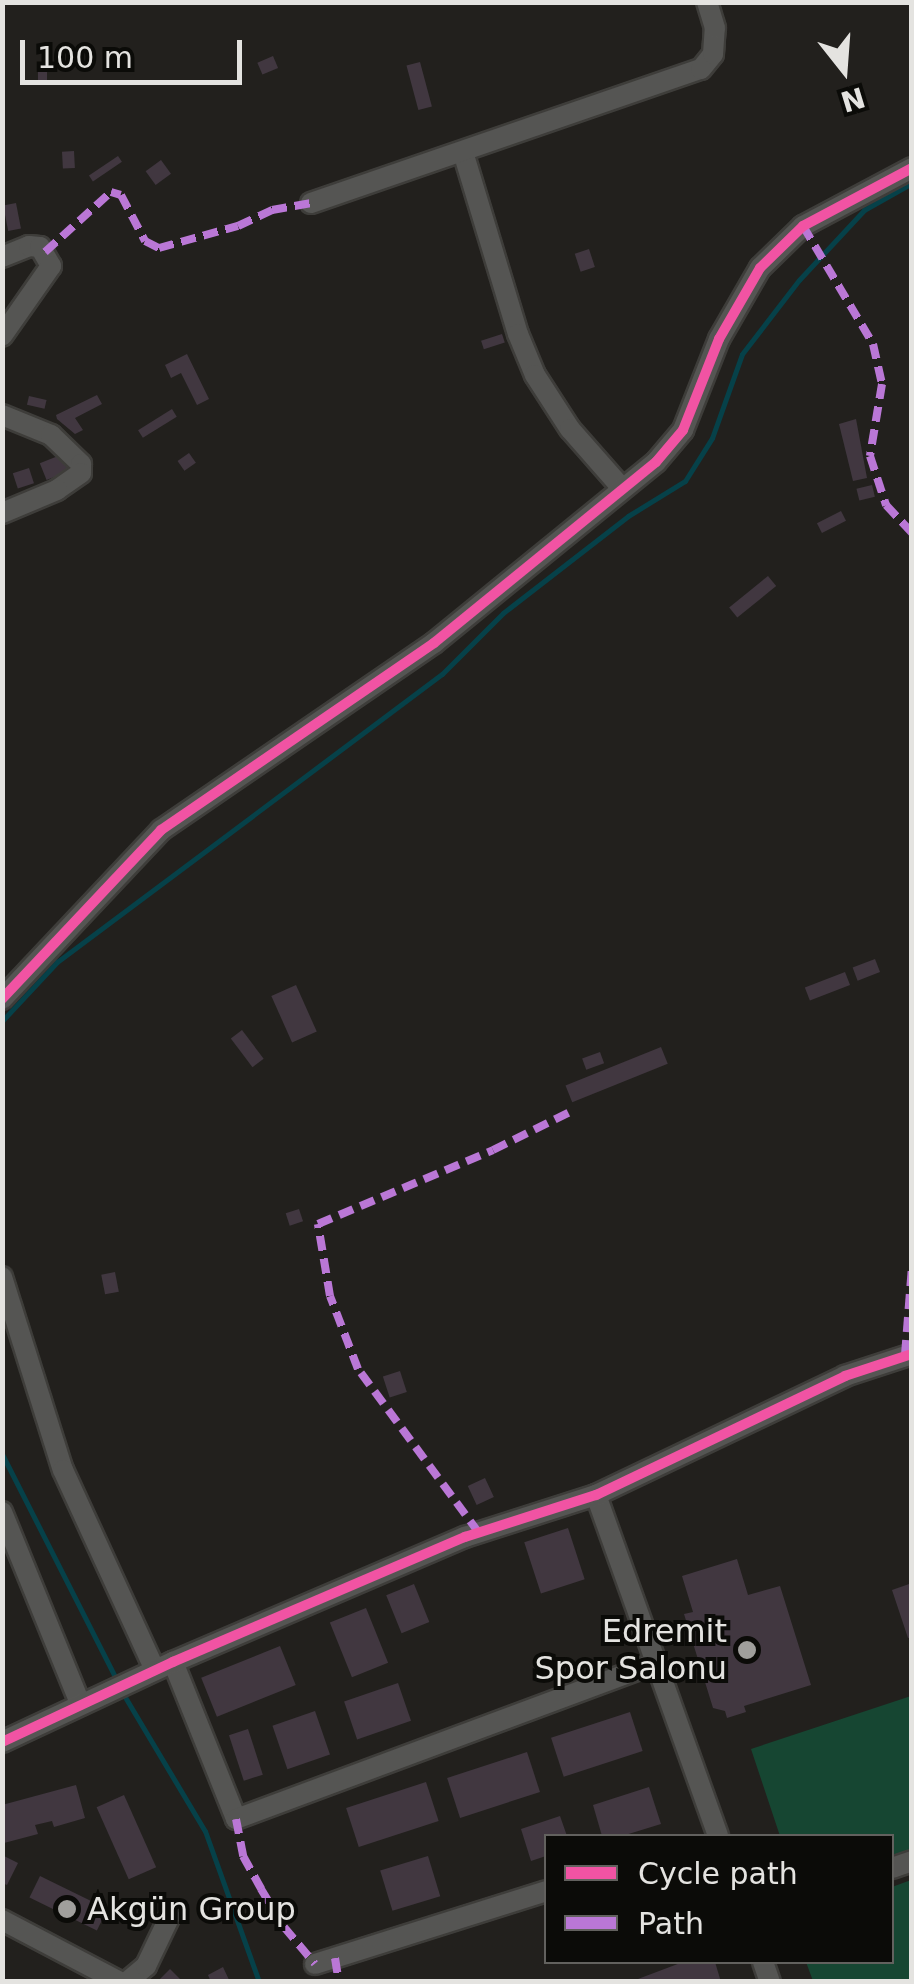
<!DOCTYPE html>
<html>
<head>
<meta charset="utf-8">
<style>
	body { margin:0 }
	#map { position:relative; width:914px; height:1984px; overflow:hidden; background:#22201d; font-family:"DejaVu Sans",sans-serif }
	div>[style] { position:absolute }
	.green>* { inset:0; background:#164632 }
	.stream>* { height:5px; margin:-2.5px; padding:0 2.5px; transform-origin:2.5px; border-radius:2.5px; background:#064149 }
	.building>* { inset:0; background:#413740; transform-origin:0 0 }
	.roads { filter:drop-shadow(2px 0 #3e3d3a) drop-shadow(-2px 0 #3e3d3a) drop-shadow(0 2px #3e3d3a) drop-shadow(0 -2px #3e3d3a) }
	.minor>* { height:20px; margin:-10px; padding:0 10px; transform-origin:10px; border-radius:10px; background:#555553 }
	.quiet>* { height:8px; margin-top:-4px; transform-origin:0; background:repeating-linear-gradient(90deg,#ba77d6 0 15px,transparent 0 23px) }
	.cycleway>* { height:10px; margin:-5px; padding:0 5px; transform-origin:5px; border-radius:5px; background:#f153a3 }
	.dots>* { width:28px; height:28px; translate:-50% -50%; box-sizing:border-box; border:5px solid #0b0b08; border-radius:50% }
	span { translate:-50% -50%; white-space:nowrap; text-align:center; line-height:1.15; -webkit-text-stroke:8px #0b0b08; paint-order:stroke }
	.poi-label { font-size:32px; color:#e4e3e0 }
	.right { translate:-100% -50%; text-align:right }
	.left { translate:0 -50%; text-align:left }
	.frame { position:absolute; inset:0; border:5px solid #e4e3e0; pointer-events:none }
	.legend { position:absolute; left:544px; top:1834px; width:350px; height:130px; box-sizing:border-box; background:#0b0b08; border:2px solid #62615e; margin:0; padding:12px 18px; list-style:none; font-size:30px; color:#e4e3e0 }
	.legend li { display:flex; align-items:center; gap:20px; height:50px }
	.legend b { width:50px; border:2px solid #62615e }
	.north { position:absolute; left:794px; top:20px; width:100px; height:100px; -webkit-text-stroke:8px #0b0b08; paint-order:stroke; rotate:163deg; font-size:28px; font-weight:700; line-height:40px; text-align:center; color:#e4e3e0 }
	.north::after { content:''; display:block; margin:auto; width:35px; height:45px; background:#e4e3e0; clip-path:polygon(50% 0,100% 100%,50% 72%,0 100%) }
	.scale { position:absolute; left:20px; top:40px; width:222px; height:45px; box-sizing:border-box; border:5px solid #e4e3e0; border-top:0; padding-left:12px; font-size:30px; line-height:35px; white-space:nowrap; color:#e4e3e0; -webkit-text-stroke:8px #0b0b08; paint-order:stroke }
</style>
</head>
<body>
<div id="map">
	<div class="green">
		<div style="clip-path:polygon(911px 1696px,911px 1852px,892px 1859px,892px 1836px,780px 1836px,751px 1749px)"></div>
		<div style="clip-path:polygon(911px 1880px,911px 1981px,813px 1981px,806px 1962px,892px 1962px,892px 1887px)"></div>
	</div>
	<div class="stream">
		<div style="left:2px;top:1021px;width:81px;rotate:-47deg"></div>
		<div style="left:57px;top:962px;width:481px;rotate:-36.8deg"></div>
		<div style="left:442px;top:674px;width:86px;rotate:-45deg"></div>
		<div style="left:503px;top:613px;width:158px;rotate:-37.8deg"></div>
		<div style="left:628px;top:516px;width:67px;rotate:-31.6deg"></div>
		<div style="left:685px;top:481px;width:51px;rotate:-57.9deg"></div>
		<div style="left:712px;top:438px;width:89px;rotate:-70.3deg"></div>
		<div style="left:742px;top:354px;width:93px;rotate:-52.4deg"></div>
		<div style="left:799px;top:280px;width:96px;rotate:-47.1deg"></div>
		<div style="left:864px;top:210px;width:55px;rotate:-29.4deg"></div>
		<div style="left:2px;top:1454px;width:248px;rotate:63.1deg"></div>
		<div style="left:125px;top:1697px;width:156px;rotate:59.2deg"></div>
		<div style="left:205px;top:1831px;width:160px;rotate:70.3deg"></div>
	</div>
	<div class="building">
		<div style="left:273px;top:56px;width:13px;height:17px;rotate:67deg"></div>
		<div style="left:420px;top:62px;width:46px;height:14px;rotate:75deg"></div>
		<div style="left:38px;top:63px;width:9px;height:19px"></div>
		<div style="left:74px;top:151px;width:17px;height:12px;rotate:87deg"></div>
		<div style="left:118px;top:156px;width:7px;height:35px;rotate:56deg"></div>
		<div style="left:161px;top:160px;width:17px;height:19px;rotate:54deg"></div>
		<div style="left:16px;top:203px;width:26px;height:13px;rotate:79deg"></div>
		<div style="left:589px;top:249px;width:19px;height:15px;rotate:72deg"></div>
		<div style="left:502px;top:334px;width:9px;height:22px;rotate:72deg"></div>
		<div style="clip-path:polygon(187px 354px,209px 399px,197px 405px,181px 373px,171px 378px,165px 365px)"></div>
		<div style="clip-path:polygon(97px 395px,102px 404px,75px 418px,83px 430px,75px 434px,57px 419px,56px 415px)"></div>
		<div style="left:29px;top:396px;width:18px;height:9px;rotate:13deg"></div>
		<div style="left:172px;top:409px;width:9px;height:40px;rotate:58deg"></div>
		<div style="clip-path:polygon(856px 419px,867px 478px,853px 481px,839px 424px)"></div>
		<div style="left:189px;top:453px;width:12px;height:14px;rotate:55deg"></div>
		<div style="left:63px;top:454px;width:18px;height:25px;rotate:68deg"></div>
		<div style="left:29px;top:468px;width:16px;height:17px;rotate:72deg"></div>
		<div style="left:872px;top:485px;width:12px;height:16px;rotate:76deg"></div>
		<div style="left:841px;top:511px;width:11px;height:27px;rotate:63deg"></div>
		<div style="left:768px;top:576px;width:13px;height:50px;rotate:51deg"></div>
		<div style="left:875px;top:959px;width:14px;height:24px;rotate:69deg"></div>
		<div style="left:845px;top:972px;width:14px;height:43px;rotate:69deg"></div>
		<div style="left:296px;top:985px;width:51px;height:27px;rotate:66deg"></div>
		<div style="left:242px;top:1030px;width:36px;height:14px;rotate:53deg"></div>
		<div style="left:661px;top:1047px;width:18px;height:103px;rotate:68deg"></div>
		<div style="left:600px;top:1052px;width:12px;height:19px;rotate:70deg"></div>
		<div style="left:299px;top:1209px;width:13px;height:14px;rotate:72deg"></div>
		<div style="left:115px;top:1272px;width:20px;height:14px;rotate:79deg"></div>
		<div style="left:400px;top:1371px;width:22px;height:18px;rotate:72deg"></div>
		<div style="left:485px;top:1478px;width:21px;height:19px;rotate:65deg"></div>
		<div style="left:568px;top:1528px;width:54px;height:46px;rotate:72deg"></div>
		<div style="clip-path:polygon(737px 1559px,748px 1595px,780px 1586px,811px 1685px,744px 1706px,746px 1712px,727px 1718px,725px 1711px,713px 1708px,684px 1614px,693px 1612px,682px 1576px)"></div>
		<div style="clip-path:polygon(912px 1583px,912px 1637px,908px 1638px,892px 1590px)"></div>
		<div style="left:414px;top:1584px;width:41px;height:30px;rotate:68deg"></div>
		<div style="left:366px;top:1608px;width:59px;height:39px;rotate:68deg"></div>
		<div style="left:280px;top:1646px;width:42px;height:85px;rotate:68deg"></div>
		<div style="left:398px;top:1683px;width:40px;height:57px;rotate:71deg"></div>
		<div style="left:315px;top:1711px;width:46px;height:45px;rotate:71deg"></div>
		<div style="left:630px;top:1712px;width:41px;height:83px;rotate:72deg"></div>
		<div style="left:248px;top:1729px;width:48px;height:20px;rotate:72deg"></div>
		<div style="left:527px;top:1752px;width:42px;height:84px;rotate:72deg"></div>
		<div style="left:426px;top:1782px;width:41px;height:84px;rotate:72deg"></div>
		<div style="clip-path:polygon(76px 1785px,85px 1818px,54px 1827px,52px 1821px,35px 1825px,38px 1834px,4px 1843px,2px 1805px)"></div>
		<div style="clip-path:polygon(649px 1787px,661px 1824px,622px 1836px,602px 1836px,593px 1805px)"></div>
		<div style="left:124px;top:1795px;width:79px;height:30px;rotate:66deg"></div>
		<div style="clip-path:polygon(560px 1816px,567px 1836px,546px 1836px,546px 1856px,531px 1861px,521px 1829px)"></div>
		<div style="clip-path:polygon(2px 1855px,18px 1863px,7px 1885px,2px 1883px)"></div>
		<div style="left:428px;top:1856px;width:42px;height:50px;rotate:73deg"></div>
		<div style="left:40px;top:1876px;width:75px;height:24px;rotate:26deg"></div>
		<div style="clip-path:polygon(683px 1962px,715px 1962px,721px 1982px,630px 1982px)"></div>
		<div style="clip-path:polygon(223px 1967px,230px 1982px,211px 1982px,208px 1975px)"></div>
		<div style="clip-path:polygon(170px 1969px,183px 1982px,157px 1982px)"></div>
	</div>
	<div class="roads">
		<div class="minor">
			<div style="left:463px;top:152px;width:190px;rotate:73.2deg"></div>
			<div style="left:518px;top:334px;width:44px;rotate:67.5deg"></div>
			<div style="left:535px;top:375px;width:64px;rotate:57.1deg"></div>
			<div style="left:570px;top:429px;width:77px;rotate:48.7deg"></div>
			<div style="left:311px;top:203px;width:412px;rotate:-19deg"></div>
			<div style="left:701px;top:69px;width:19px;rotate:-51deg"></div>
			<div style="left:713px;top:54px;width:26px;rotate:-86deg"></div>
			<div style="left:715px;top:28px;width:27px;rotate:-107deg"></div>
			<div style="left:2px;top:257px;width:29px;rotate:-22deg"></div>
			<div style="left:29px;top:246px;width:11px;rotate:5deg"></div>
			<div style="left:40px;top:247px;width:22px;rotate:60deg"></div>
			<div style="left:51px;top:266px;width:85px;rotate:125deg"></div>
			<div style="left:2px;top:415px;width:53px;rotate:22.2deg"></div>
			<div style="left:51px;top:435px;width:42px;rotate:44deg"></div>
			<div style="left:81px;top:464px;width:9px;rotate:90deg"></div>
			<div style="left:81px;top:473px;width:29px;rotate:145deg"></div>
			<div style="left:57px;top:490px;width:60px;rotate:157.3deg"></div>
			<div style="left:2px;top:999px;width:232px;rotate:-46.7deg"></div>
			<div style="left:161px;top:830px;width:331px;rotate:-34.4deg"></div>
			<div style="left:434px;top:643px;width:286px;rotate:-39.2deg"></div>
			<div style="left:656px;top:462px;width:42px;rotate:-49.8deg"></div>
			<div style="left:683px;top:430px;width:98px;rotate:-68.4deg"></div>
			<div style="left:719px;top:339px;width:82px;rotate:-60deg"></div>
			<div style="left:760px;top:268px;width:60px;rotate:-44.3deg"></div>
			<div style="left:803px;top:226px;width:123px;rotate:-28deg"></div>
			<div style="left:2px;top:1277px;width:202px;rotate:72.5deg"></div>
			<div style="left:63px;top:1470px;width:220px;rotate:65.3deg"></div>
			<div style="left:596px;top:1495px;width:362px;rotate:70.3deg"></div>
			<div style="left:2px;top:1512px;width:206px;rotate:67.8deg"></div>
			<div style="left:173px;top:1662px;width:169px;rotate:68.1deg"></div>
			<div style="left:236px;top:1819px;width:448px;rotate:-20.4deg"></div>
			<div style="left:2px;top:1742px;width:189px;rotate:-25.1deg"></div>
			<div style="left:173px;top:1662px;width:318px;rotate:-23.2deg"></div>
			<div style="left:465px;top:1537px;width:138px;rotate:-17.8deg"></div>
			<div style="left:596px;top:1495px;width:276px;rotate:-25.5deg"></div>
			<div style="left:845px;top:1376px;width:71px;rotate:-18.2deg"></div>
			<div style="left:892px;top:1868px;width:21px;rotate:-19deg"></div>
			<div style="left:2px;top:1920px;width:133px;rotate:27.7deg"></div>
			<div style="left:763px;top:1962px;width:21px;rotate:71deg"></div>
			<div style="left:315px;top:1964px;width:242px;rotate:-17.5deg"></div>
			<div style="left:127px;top:1982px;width:25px;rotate:-40deg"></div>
			<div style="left:146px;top:1966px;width:55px;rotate:-64.4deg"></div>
		</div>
	</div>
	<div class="quiet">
		<div style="left:803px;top:226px;width:137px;rotate:59.3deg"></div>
		<div style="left:873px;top:344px;width:41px;rotate:77.3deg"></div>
		<div style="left:882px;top:384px;width:73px;rotate:99.5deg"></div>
		<div style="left:870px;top:456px;width:52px;rotate:71.9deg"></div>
		<div style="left:886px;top:505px;width:38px;rotate:47deg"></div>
		<div style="left:45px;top:252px;width:89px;rotate:-42.3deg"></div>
		<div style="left:111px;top:192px;width:10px;rotate:17deg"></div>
		<div style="left:121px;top:195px;width:52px;rotate:62.4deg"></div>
		<div style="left:145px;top:241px;width:16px;rotate:27deg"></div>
		<div style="left:159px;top:248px;width:82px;rotate:-15.6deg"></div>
		<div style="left:238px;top:226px;width:38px;rotate:-25deg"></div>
		<div style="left:272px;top:210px;width:40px;rotate:-10deg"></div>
		<div style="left:905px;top:1355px;width:88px;rotate:-85.5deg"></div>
		<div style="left:479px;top:1533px;width:204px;rotate:-126.4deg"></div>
		<div style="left:358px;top:1369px;width:78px;rotate:-111deg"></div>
		<div style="left:330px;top:1296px;width:73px;rotate:-99.5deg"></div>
		<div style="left:318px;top:1224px;width:190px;rotate:-22.9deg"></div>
		<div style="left:493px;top:1150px;width:90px;rotate:-26.3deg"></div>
		<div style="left:236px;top:1819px;width:38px;rotate:79deg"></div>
		<div style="left:243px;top:1856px;width:38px;rotate:61deg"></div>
		<div style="left:261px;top:1889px;width:44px;rotate:58.8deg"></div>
		<div style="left:284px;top:1927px;width:48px;rotate:50deg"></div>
		<div style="left:335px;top:1958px;width:24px;rotate:81deg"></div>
	</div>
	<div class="cycleway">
		<div style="left:2px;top:999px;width:232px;rotate:-46.7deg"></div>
		<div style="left:161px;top:830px;width:331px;rotate:-34.4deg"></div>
		<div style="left:434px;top:643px;width:286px;rotate:-39.2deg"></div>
		<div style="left:656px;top:462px;width:42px;rotate:-49.8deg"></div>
		<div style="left:683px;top:430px;width:98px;rotate:-68.4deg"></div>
		<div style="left:719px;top:339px;width:82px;rotate:-60deg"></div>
		<div style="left:760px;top:268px;width:60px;rotate:-44.3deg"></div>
		<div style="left:803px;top:226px;width:123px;rotate:-28deg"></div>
		<div style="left:2px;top:1742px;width:189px;rotate:-25.1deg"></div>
		<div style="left:173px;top:1662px;width:318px;rotate:-23.2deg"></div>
		<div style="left:465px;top:1537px;width:138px;rotate:-17.8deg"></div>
		<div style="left:596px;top:1495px;width:276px;rotate:-25.5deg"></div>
		<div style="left:845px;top:1376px;width:71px;rotate:-18.2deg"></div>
	</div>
	<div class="dots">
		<div style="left:747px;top:1650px;background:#a09f9c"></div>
		<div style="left:67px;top:1909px;background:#a09f9c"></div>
	</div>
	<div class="poi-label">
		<span class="right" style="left:727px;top:1650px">Edremit<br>Spor Salonu</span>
		<span class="left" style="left:87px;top:1909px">Akgün Group</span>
	</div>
	<div class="frame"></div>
	<ul class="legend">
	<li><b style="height:12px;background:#f153a3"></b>Cycle path</li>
	<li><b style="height:12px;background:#ba77d6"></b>Path</li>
	</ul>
	<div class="north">N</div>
	<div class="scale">100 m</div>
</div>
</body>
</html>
